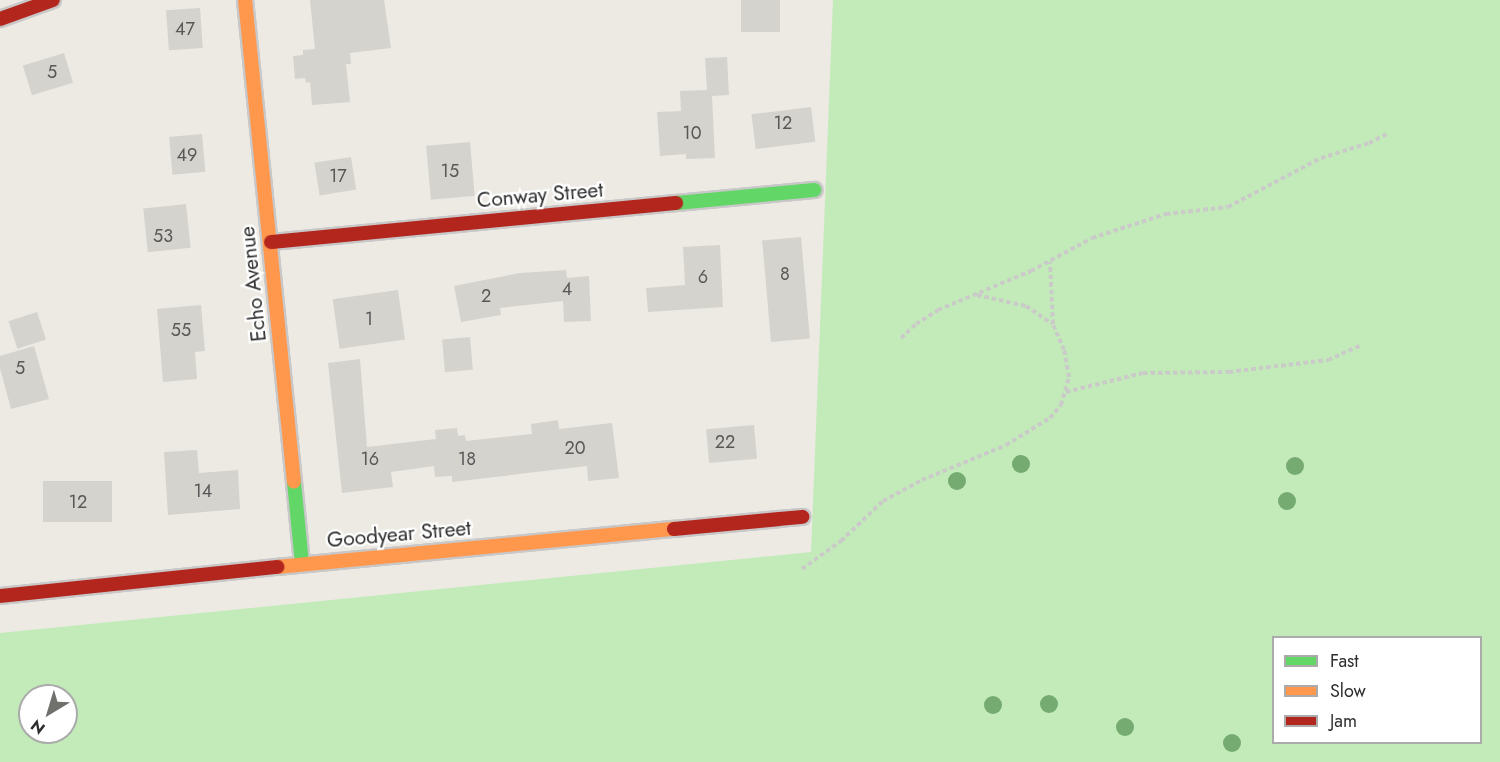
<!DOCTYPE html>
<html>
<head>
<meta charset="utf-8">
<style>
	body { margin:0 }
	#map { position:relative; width:1500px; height:762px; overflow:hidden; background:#eceae3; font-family:Jost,sans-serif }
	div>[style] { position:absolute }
	.green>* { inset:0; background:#c3ebb9 }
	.building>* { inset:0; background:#d4d3ce; transform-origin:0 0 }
	.path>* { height:4px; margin-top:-2px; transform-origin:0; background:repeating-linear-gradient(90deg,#cacac9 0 4.5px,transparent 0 7.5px) }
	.roads { filter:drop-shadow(2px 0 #c9c8c8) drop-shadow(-2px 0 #c9c8c8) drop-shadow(0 2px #c9c8c8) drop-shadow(0 -2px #c9c8c8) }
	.fast>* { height:14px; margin:-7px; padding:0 7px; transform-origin:7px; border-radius:7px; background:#63d668 }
	.slow>* { height:14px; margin:-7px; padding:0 7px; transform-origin:7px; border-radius:7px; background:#ff974d }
	.jam>* { height:14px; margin:-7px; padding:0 7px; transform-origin:7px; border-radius:7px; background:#b3261e }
	.trees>* { width:18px; height:18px; margin:-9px; border-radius:50%; background:#75aa71 }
	span { translate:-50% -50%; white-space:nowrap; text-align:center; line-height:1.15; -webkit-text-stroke:4.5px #fff; paint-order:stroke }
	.number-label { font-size:18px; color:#585857 }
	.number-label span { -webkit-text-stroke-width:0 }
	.street-label { font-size:21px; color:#2e2e2e }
	.legend { position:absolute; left:1272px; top:636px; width:210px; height:108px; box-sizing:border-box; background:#fff; border:2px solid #ababab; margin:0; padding:8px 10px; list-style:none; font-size:18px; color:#2e2e2e }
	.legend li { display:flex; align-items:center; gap:12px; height:30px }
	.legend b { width:30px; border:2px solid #ababab }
	.north { position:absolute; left:18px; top:684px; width:60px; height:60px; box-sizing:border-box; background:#fff; border:2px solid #ababab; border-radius:50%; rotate:218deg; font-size:16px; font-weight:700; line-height:24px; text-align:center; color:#2e2e2e }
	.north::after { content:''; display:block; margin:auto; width:21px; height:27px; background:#70706d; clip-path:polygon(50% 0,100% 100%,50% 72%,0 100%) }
</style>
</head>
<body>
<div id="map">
	<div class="green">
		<div style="clip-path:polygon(evenodd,833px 0,1500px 0,1500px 762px,0 762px,0 633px,811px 552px,833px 0,1274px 638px,1480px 638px,1480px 742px,1274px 742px,1274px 638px,833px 0,30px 696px,66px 696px,66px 732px,30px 732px,30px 696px)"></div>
	</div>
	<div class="building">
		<div style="clip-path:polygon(310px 0,384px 0,391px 48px,350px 53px,351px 64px,346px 64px,350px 102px,312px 105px,310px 82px,306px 83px,305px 78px,295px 79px,293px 56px,303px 55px,303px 50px,315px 49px)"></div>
		<div style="left:741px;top:0;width:39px;height:32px"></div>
		<div style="left:200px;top:8px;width:40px;height:34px;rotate:86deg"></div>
		<div style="left:64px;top:53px;width:31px;height:43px;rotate:73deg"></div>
		<div style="clip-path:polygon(727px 57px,729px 95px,712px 96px,715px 158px,686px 159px,686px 154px,660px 156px,657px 112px,681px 111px,680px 91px,707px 90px,705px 58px)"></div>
		<div style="left:811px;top:107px;width:35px;height:60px;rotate:83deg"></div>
		<div style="left:202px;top:134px;width:38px;height:33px;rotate:85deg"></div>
		<div style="left:470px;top:142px;width:54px;height:44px;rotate:85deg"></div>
		<div style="left:351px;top:157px;width:33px;height:37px;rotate:81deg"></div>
		<div style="left:186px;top:204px;width:44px;height:43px;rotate:84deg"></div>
		<div style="left:801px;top:237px;width:102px;height:39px;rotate:85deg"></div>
		<div style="clip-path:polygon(720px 245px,723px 307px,648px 312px,646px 288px,685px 285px,683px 247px)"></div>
		<div style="clip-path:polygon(566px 270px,567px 278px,589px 276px,591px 321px,564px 322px,563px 301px,500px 308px,501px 315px,461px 322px,454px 286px,520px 273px)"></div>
		<div style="left:398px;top:290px;width:50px;height:66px;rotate:82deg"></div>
		<div style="clip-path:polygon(201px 305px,205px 351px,195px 352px,197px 379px,163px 382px,157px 309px)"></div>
		<div style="left:37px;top:312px;width:29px;height:30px;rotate:72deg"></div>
		<div style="left:470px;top:337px;width:33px;height:28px;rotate:85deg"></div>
		<div style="clip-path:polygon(34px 346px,49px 399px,11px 409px,0 368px,0 356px)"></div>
		<div style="clip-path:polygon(360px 359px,367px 447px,436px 439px,435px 430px,457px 428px,458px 436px,465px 435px,466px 441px,532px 434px,531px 424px,558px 420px,559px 429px,612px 423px,619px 478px,588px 481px,587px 466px,452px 482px,452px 476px,435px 477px,434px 466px,391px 472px,393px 487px,342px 493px,328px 363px)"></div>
		<div style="left:754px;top:425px;width:34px;height:48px;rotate:85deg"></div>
		<div style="clip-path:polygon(197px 450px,199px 473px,238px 470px,240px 509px,168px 515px,164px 452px)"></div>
		<div style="left:112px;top:481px;width:41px;height:69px;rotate:90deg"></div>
	</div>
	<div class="path">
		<div style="left:977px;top:295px;width:50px;rotate:12.7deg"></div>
		<div style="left:1026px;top:306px;width:32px;rotate:34deg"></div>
		<div style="left:1053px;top:324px;width:62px;rotate:-92.8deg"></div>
		<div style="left:901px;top:338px;width:21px;rotate:-43deg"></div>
		<div style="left:916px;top:324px;width:26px;rotate:-32deg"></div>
		<div style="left:938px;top:310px;width:101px;rotate:-22.8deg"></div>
		<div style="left:1031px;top:271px;width:69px;rotate:-28.4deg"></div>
		<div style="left:1092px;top:238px;width:78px;rotate:-18deg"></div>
		<div style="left:1166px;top:214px;width:62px;rotate:-6.4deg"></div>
		<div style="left:1228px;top:207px;width:105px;rotate:-27.8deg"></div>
		<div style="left:1321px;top:158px;width:50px;rotate:-17.4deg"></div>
		<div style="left:1369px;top:143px;width:20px;rotate:-27deg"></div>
		<div style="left:1066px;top:392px;width:79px;rotate:-13.9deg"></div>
		<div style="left:1143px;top:373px;width:86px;rotate:-0.7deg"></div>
		<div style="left:1229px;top:372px;width:100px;rotate:-6.9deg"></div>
		<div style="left:1328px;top:360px;width:37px;rotate:-24deg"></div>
		<div style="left:802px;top:569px;width:48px;rotate:-35.7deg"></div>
		<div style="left:841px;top:541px;width:58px;rotate:-43.6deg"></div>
		<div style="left:883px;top:501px;width:44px;rotate:-28.3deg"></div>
		<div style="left:922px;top:480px;width:91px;rotate:-22.6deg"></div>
		<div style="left:1006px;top:445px;width:52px;rotate:-31.5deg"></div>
		<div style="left:1050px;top:418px;width:17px;rotate:-50deg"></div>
		<div style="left:1061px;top:405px;width:29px;rotate:-74deg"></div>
		<div style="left:1069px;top:377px;width:27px;rotate:-100deg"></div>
		<div style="left:1064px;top:350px;width:28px;rotate:-113deg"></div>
	</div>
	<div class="roads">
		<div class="fast">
			<div style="left:676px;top:203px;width:139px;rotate:-5.4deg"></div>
			<div style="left:294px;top:482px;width:82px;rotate:84.4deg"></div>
		</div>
		<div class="slow">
			<div style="left:245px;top:0;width:484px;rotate:84.2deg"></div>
			<div style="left:277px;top:567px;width:399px;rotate:-5.5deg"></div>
		</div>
		<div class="jam">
			<div style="left:0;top:19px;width:56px;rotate:-19.7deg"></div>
			<div style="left:271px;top:242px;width:407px;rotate:-5.5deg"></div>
			<div style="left:674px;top:529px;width:129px;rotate:-5.4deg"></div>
			<div style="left:0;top:596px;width:279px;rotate:-6deg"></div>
		</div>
	</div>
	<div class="trees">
		<div style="left:1021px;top:464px"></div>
		<div style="left:1295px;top:466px"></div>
		<div style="left:957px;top:481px"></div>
		<div style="left:1287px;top:501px"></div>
		<div style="left:1049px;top:704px"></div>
		<div style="left:993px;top:705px"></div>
		<div style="left:1125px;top:727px"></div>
		<div style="left:1232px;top:743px"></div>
	</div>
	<div class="number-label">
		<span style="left:185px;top:29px">47</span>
		<span style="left:52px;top:72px">5</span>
		<span style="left:783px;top:123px">12</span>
		<span style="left:692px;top:133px">10</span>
		<span style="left:187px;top:155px">49</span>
		<span style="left:450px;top:171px">15</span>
		<span style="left:338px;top:176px">17</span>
		<span style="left:163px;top:236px">53</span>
		<span style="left:785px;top:274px">8</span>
		<span style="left:703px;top:277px">6</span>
		<span style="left:567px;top:289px">4</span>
		<span style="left:486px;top:296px">2</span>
		<span style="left:369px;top:319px">1</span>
		<span style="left:181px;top:330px">55</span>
		<span style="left:20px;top:368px">5</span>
		<span style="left:725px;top:442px">22</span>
		<span style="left:575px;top:448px">20</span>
		<span style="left:370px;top:459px">16</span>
		<span style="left:467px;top:459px">18</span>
		<span style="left:203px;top:491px">14</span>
		<span style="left:78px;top:502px">12</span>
	</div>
	<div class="street-label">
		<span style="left:540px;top:195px;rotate:-5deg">Conway Street</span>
		<span style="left:253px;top:284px;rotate:-96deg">Echo Avenue</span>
		<span style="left:399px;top:534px;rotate:-5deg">Goodyear Street</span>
	</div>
	<ul class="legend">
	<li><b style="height:8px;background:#63d668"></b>Fast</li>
	<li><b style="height:8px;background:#ff974d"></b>Slow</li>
	<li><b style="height:8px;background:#b3261e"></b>Jam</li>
	</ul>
	<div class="north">N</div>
</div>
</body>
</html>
